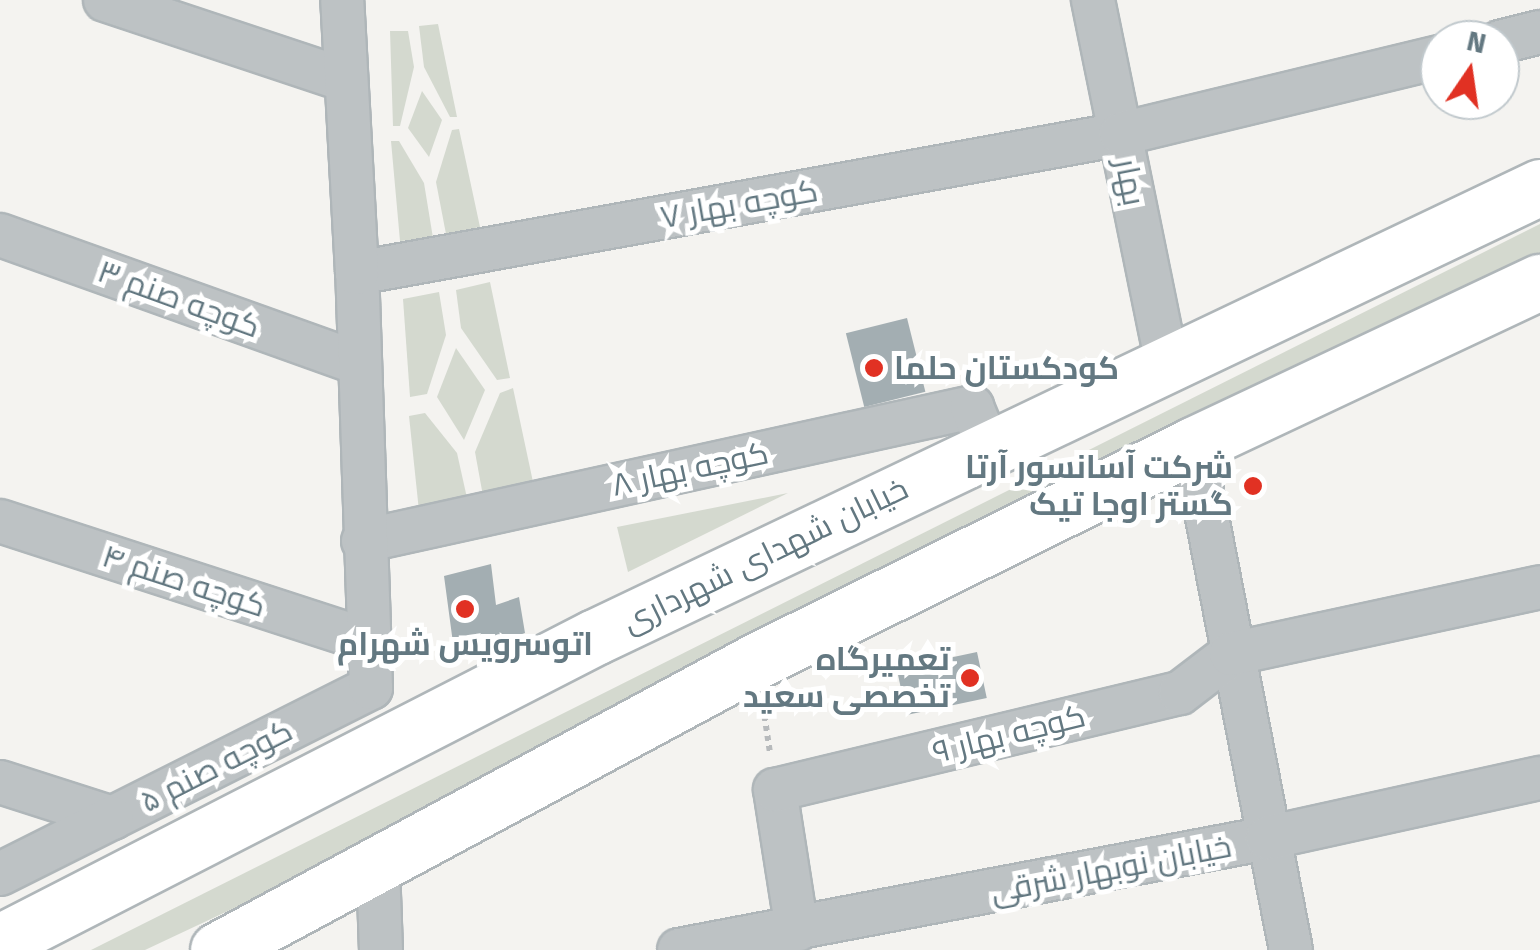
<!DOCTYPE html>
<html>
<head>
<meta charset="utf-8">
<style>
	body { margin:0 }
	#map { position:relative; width:1540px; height:950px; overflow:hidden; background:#f4f3f0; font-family:"Fira Sans",Cairo,sans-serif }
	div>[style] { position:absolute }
	.green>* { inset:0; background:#d4d9cf }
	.building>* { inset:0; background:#a3aeb2; transform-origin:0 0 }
	.path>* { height:6px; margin-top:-3px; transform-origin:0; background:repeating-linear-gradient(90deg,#b7babc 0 5px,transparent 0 10px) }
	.roads { filter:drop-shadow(2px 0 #afb6b9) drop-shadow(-2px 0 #afb6b9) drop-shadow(0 2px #afb6b9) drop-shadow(0 -2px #afb6b9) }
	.minor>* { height:42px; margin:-21px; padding:0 21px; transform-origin:21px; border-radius:21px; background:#bdc2c4 }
	.secondary>* { height:55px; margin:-27.5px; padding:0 27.5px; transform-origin:27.5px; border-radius:27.5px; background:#fff }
	.dots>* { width:28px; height:28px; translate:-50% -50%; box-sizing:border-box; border:5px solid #fff; border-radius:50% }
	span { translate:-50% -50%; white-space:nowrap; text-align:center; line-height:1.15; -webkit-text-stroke:10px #fff; paint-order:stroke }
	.street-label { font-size:32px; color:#637881 }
	.poi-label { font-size:32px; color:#637881; font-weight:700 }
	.left { translate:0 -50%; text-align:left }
	.right { translate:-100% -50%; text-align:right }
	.north { position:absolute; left:1420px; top:20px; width:100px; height:100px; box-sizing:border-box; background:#fff; border:2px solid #c1c9cd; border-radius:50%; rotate:13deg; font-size:28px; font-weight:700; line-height:40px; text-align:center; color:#637881 }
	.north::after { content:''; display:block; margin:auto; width:35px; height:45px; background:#e13123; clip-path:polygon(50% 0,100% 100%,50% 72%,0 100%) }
</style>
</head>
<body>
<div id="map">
	<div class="green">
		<div style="clip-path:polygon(438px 24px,457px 117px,450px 117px,424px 67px,419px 26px)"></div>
		<div style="clip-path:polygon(390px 31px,408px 31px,414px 67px,400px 126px,393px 126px)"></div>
		<div style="clip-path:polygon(422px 91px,442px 120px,429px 157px,408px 128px)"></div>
		<div style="clip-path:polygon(459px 129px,480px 227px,446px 234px,436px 182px,452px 130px)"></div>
		<div style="clip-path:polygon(391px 141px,399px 141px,424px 183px,433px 238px,400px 241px)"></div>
		<div style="clip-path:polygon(1540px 224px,1540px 258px,391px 834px,145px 950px,91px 950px)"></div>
		<div style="clip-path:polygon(490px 282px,510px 378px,497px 380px,461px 328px,456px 290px)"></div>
		<div style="clip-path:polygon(439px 292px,446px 335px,427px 394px,410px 397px,403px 299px)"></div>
		<div style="clip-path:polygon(456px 348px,485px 390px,464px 440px,437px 397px)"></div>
		<div style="clip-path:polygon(513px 388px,533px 482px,483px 496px,475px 452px,500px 393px)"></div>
		<div style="clip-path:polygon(425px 413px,457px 453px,467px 498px,419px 511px,409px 416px)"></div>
		<div style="clip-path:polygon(788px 493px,628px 572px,617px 527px)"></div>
	</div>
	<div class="building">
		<div style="left:907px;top:318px;width:76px;height:63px;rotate:76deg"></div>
		<div style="clip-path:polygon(491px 564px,496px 605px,519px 597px,525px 633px,455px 658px,444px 576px)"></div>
		<div style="left:977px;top:652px;width:47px;height:82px;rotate:78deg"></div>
	</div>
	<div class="path">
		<div style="left:763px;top:706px;width:48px;rotate:81.5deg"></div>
	</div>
	<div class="roads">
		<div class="minor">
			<div style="left:105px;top:0;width:253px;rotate:18.4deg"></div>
			<div style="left:1093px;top:0;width:370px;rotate:78.5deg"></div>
			<div style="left:1500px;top:42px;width:41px;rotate:-14deg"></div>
			<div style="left:0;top:235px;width:379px;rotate:19.7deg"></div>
			<div style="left:357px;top:273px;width:777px;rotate:-10.31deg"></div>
			<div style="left:1121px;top:134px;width:328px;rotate:-13.6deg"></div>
			<div style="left:1193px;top:445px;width:514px;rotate:79.02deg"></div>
			<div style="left:0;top:521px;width:388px;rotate:18deg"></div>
			<div style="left:363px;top:541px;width:624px;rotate:-12.41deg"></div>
			<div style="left:972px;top:407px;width:44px;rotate:67.5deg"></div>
			<div style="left:0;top:782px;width:118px;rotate:17.8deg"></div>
			<div style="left:112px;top:818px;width:290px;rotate:-26.7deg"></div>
			<div style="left:371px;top:688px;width:415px;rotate:-91.9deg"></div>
			<div style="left:357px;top:273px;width:273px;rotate:-93.1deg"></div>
			<div style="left:378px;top:865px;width:85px;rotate:88deg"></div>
			<div style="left:0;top:874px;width:125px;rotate:-26.6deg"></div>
			<div style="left:797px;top:930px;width:142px;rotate:-98.9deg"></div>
			<div style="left:775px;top:790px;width:416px;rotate:-13.5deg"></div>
			<div style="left:1180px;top:693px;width:64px;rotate:-37.4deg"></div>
			<div style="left:1231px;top:654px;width:316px;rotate:-12.2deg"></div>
			<div style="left:679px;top:950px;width:599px;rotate:-10.78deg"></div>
			<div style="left:1267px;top:838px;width:280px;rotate:-12.4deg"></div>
		</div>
		<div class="secondary">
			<div style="left:0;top:942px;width:669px;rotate:-27.14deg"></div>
			<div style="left:595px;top:637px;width:1047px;rotate:-25.46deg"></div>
			<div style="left:218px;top:950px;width:611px;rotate:-28.24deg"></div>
			<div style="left:756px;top:661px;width:487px;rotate:-26.3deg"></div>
			<div style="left:1193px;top:445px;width:383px;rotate:-25.2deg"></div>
		</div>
	</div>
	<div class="dots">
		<div style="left:874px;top:368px;background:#e13123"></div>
		<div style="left:1253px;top:486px;background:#e13123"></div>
		<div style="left:465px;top:609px;background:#e13123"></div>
		<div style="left:970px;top:678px;background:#e13123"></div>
	</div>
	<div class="street-label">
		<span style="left:1130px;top:182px;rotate:79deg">بهار</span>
		<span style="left:739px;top:204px;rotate:-10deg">کوچه بهار ۷</span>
		<span style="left:179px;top:299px;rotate:20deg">کوچه صنم ۳</span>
		<span style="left:690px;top:469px;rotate:-12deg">کوچه بهار ۸</span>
		<span style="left:765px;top:555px;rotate:-26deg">خیابان شهدای شهرداری</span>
		<span style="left:184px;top:581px;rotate:18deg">کوچه صنم ۴</span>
		<span style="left:1009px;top:734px;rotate:-14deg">کوچه بهار ۹</span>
		<span style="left:216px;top:766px;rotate:-27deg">کوچه صنم ۵</span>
		<span style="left:1111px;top:869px;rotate:-11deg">خیابان نوبهار شرقی</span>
	</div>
	<div class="poi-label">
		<span class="left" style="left:894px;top:368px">کودکستان حلما</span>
		<span class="right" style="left:1233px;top:486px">شرکت آسانسور آرتا<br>گستر اوجا تیک</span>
		<span style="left:465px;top:644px">اتوسرویس شهرام</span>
		<span class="right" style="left:950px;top:678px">تعمیرگاه<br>تخصصی سعید</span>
	</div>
	<div class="north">N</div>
</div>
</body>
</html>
